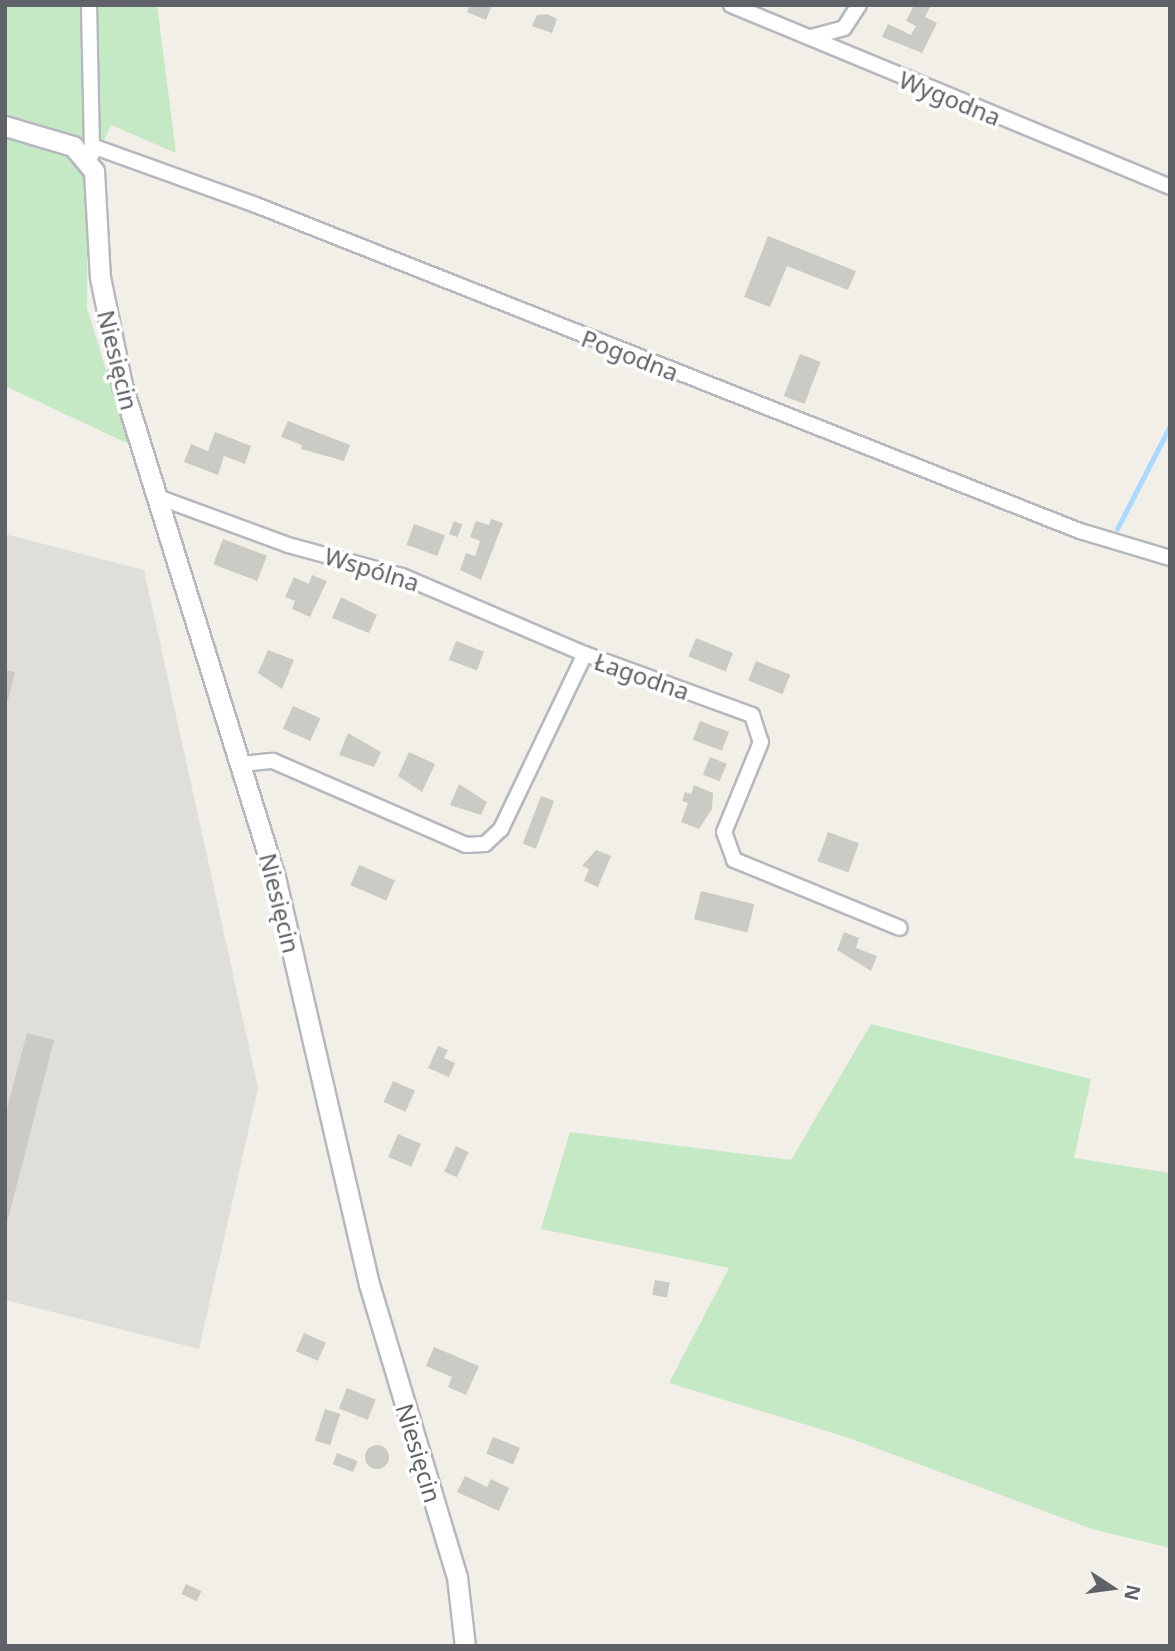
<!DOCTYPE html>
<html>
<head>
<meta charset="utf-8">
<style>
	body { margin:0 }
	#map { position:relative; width:1175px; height:1651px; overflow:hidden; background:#f1efe8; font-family:"Noto Sans",sans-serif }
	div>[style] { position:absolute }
	.industrial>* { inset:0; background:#e0deda }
	.green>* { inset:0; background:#c5e8c5 }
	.stream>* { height:4.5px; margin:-2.25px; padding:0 2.25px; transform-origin:2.25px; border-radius:2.25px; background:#aadaff }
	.building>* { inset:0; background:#cccac5; transform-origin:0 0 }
	.round { border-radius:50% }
	.roads { filter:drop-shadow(2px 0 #b5b8bc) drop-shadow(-2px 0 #b5b8bc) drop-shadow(0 2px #b5b8bc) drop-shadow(0 -2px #b5b8bc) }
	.street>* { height:14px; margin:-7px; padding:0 7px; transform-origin:7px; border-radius:7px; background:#fff }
	.secondary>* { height:19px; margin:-9.5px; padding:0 9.5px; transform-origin:9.5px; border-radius:9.5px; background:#fff }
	span { translate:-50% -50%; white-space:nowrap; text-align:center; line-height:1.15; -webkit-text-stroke:7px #fff; paint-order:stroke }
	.street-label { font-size:24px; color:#5f6368 }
	.frame { position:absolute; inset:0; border:7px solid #5f6368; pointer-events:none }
	.north { position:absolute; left:1077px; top:1553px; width:70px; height:70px; -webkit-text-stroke:5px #fff; paint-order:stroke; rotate:103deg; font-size:19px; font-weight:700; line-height:28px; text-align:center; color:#5f6368 }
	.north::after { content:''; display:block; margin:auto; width:24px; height:32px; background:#5f6368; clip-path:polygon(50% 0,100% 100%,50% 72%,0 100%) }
</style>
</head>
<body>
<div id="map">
	<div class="industrial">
		<div style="clip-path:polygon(5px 534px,144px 570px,258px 1088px,199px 1349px,5px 1300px)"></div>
	</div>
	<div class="green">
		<div style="clip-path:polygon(5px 5px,157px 5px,176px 153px,111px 125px,88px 175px,87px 308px,129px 444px,5px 386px)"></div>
		<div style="clip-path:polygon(871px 1024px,1091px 1079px,1074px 1158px,1170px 1173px,1170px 1548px,1092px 1529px,846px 1437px,669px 1383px,729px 1268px,541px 1229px,570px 1132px,791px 1160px)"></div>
	</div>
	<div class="stream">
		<div style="left:1117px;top:529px;width:116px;rotate:-62.8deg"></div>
	</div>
	<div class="building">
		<div style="clip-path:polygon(470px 5px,492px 5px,486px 20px,467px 12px)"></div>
		<div style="clip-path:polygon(914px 5px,931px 5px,925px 17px,937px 23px,922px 53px,882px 37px,888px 24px,911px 35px,916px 26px,906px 21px)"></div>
		<div style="clip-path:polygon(547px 14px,557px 19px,552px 33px,532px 26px,537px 15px)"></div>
		<div style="clip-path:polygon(768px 236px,856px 271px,848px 290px,787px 266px,770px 307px,744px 297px)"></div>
		<div style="left:800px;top:354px;width:22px;height:45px;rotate:21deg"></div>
		<div style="clip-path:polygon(288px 421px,350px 445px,344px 461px,301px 449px,302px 445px,281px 437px)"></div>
		<div style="clip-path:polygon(215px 432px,251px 446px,245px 464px,224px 456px,218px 475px,184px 462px,191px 444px,208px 451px)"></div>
		<div style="clip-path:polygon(491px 519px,503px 523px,481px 580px,460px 570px,466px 553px,475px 556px,480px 541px,470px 537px,476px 521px,489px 525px)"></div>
		<div style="left:454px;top:521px;width:9px;height:14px;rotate:21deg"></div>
		<div style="left:414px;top:524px;width:33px;height:22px;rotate:20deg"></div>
		<div style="left:223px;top:539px;width:47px;height:27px;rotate:21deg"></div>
		<div style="clip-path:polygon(312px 575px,327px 581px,310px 617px,292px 609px,295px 601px,285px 597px,294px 577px,309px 584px)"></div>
		<div style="clip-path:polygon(341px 597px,377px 615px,369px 633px,332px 618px)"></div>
		<div style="left:696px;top:638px;width:40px;height:20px;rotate:22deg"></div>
		<div style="left:456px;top:641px;width:30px;height:20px;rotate:21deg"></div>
		<div style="clip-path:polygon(268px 650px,294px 660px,282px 689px,258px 673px)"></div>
		<div style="left:756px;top:661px;width:37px;height:21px;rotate:22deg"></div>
		<div style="clip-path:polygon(5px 670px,15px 672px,8px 700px,5px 699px)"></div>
		<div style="left:293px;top:706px;width:30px;height:25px;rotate:24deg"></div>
		<div style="left:700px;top:721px;width:31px;height:20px;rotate:21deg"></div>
		<div style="clip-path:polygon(348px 733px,381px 752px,374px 767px,339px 755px)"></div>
		<div style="clip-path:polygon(409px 752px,435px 764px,422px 792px,398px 776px)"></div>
		<div style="left:710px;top:757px;width:18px;height:19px;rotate:22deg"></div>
		<div style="clip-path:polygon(459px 784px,487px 802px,481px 815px,450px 805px)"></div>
		<div style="clip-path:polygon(694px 785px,713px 793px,712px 809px,699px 829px,681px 822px,688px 803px,682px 801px,685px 792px,691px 794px)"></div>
		<div style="left:541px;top:796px;width:14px;height:51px;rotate:21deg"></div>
		<div style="left:828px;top:832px;width:33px;height:31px;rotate:20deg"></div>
		<div style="clip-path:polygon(596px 850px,611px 856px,598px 887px,584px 881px,589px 869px,582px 866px)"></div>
		<div style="left:359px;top:865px;width:39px;height:22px;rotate:23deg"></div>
		<div style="left:701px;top:891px;width:55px;height:29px;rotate:14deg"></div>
		<div style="clip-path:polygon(844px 932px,859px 938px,856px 948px,877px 956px,871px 971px,837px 950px)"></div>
		<div style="clip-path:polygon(27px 1033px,54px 1040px,6px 1227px,5px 1116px)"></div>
		<div style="clip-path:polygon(438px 1046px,448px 1050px,444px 1058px,455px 1063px,449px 1077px,428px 1068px)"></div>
		<div style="left:393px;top:1081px;width:24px;height:23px;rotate:24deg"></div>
		<div style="left:398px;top:1134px;width:25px;height:25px;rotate:23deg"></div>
		<div style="left:456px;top:1146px;width:14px;height:28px;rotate:25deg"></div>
		<div style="left:655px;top:1280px;width:15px;height:15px;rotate:11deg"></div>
		<div style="left:304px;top:1333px;width:24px;height:20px;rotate:24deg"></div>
		<div style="clip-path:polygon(434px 1347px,479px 1366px,466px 1395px,448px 1387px,452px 1377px,426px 1366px)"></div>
		<div style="left:347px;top:1388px;width:31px;height:22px;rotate:22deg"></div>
		<div style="left:325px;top:1409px;width:16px;height:33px;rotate:18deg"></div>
		<div style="left:493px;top:1437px;width:29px;height:18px;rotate:22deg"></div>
		<div class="round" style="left:365px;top:1445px;width:24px;height:24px"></div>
		<div style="left:337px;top:1453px;width:22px;height:12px;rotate:21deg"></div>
		<div style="clip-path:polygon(465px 1476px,487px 1487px,491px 1479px,509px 1488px,499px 1511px,457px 1492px)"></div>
		<div style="left:186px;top:1584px;width:17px;height:11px;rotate:25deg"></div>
	</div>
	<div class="roads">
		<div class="street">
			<div style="left:89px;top:5px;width:149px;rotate:88.8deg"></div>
			<div style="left:731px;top:5px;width:475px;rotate:22.5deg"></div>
			<div style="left:811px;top:37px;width:34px;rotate:-15deg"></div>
			<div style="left:844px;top:28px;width:27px;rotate:-57deg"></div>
			<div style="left:92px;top:146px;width:174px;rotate:19.8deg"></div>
			<div style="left:256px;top:205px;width:886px;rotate:21.59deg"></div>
			<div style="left:1080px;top:531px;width:94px;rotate:16.7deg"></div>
			<div style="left:155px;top:496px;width:142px;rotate:20.2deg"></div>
			<div style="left:288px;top:545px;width:118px;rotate:15.2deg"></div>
			<div style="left:402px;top:576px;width:199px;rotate:23.1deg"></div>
			<div style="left:585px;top:654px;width:178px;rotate:20.1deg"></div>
			<div style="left:752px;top:715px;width:28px;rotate:72deg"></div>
			<div style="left:761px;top:742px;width:97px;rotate:112.3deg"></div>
			<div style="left:724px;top:832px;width:30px;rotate:70deg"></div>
			<div style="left:734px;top:860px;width:179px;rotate:22.3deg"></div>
			<div style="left:242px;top:764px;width:31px;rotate:-6deg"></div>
			<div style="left:273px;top:761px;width:210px;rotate:23.5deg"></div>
			<div style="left:466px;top:845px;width:19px;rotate:-3deg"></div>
			<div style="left:485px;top:844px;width:22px;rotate:-43deg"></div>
			<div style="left:501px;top:829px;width:194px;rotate:-64.4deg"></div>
		</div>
		<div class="secondary">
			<div style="left:5px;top:126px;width:71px;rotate:16.4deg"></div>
			<div style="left:73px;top:146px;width:33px;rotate:50deg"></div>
			<div style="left:94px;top:171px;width:106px;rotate:86.8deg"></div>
			<div style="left:100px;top:277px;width:110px;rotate:78.5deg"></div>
			<div style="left:122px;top:385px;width:515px;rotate:72.73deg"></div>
			<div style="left:275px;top:877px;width:418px;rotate:77deg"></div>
			<div style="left:369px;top:1284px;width:306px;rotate:73.3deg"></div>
			<div style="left:457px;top:1577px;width:69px;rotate:83.4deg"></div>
		</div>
	</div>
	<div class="street-label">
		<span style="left:950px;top:98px;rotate:22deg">Wygodna</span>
		<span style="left:630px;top:355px;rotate:21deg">Pogodna</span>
		<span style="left:118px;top:360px;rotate:76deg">Niesięcin</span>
		<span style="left:372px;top:569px;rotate:17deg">Wspólna</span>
		<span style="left:642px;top:676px;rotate:19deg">Łagodna</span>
		<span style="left:280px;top:903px;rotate:76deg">Niesięcin</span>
		<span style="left:419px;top:1453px;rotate:73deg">Niesięcin</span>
	</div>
	<div class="frame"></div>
	<div class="north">N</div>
</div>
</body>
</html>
